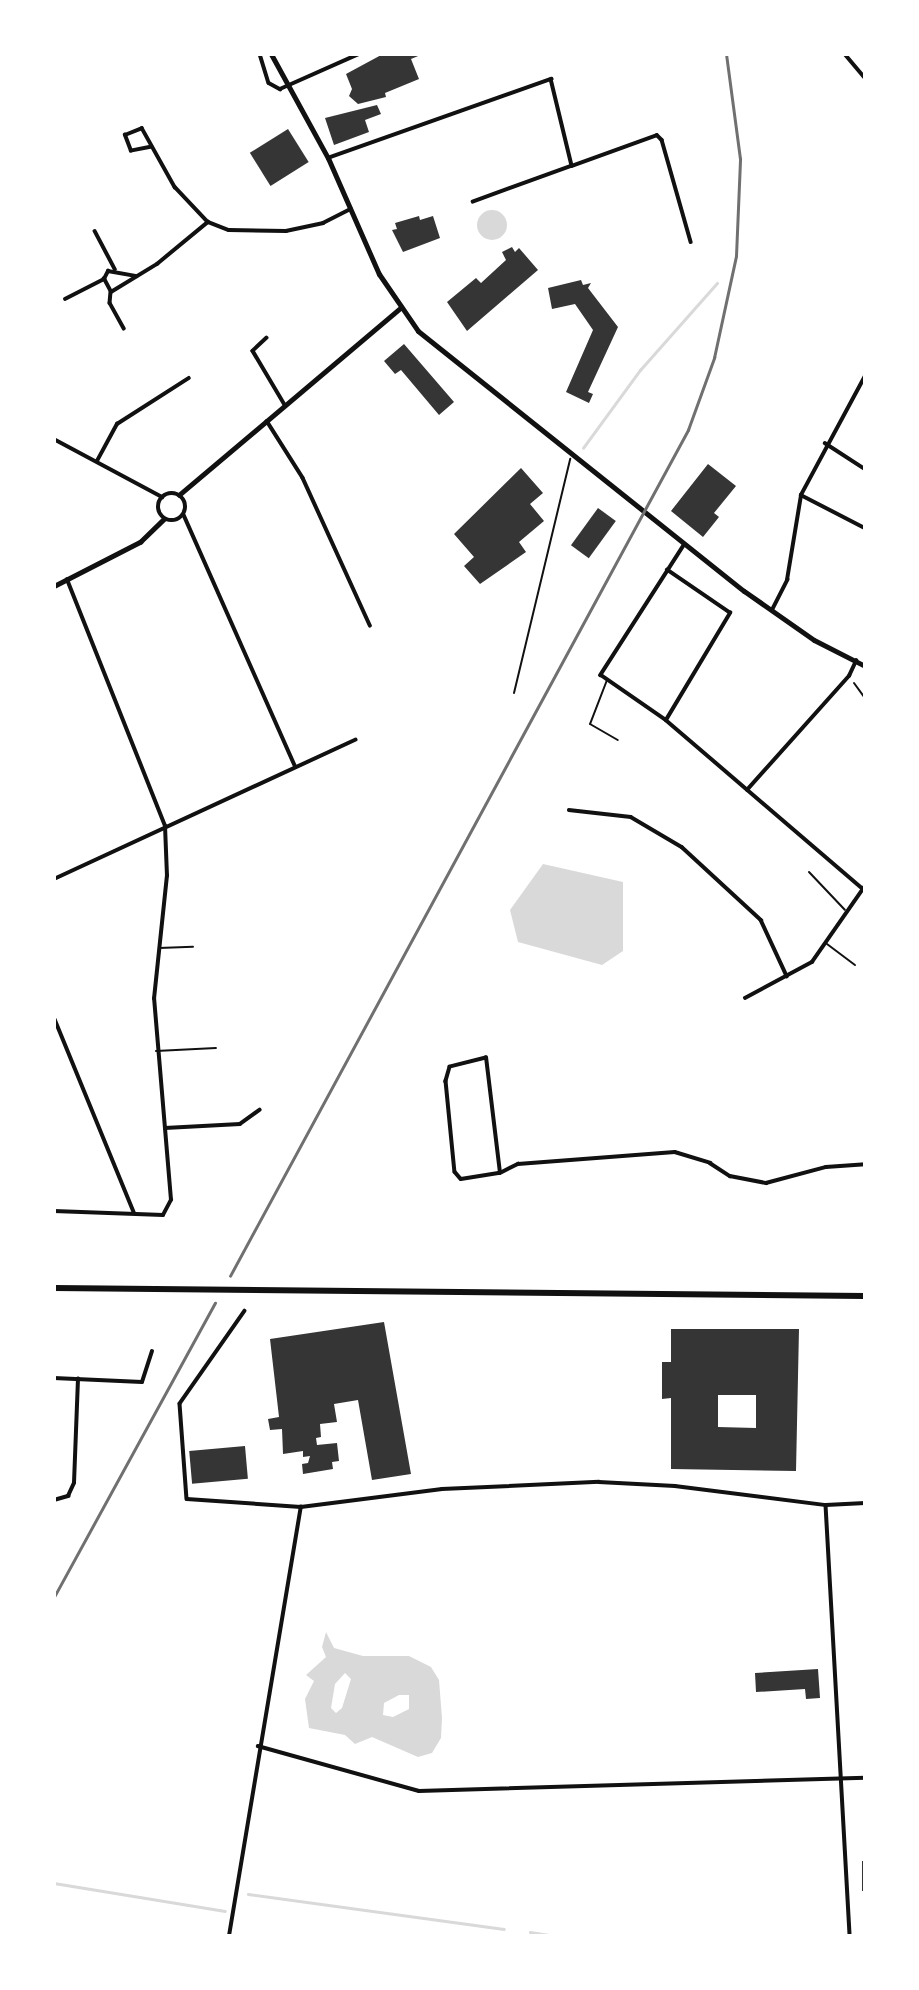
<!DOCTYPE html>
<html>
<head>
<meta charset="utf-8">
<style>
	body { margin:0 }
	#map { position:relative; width:919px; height:1990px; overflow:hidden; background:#fff; font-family:Literata,serif }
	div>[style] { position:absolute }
	.water>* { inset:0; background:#d9d9d9 }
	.round { border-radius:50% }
	.stream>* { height:2.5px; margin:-1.25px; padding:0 1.25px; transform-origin:1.25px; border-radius:1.25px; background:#d9d9d9 }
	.building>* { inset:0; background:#353535; transform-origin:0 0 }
	.path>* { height:2px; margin:-1px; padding:0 1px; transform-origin:1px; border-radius:1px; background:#111 }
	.service>* { height:2px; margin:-1px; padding:0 1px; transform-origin:1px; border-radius:1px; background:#111 }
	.minor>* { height:3.5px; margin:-1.75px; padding:0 1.75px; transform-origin:1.75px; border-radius:1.75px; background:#111 }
	.tertiary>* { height:4.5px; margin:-2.25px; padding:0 2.25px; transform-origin:2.25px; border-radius:2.25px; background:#111 }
	.tertiary>.ring { margin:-2.25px; padding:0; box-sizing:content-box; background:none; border:4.5px solid #111; border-radius:50% }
	.secondary>* { height:5px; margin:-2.5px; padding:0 2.5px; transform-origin:2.5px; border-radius:2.5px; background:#111 }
	.primary>* { height:6px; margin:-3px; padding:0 3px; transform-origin:3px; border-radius:3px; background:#111 }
	.rail>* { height:2.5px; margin:-1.25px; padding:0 1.25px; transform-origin:1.25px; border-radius:1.25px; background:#707070 }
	span { translate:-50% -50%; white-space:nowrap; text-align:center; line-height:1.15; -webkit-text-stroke:7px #fff; paint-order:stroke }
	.frame { position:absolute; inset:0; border:56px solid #fff; pointer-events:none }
</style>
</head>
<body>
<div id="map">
	<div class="water">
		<div class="round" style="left:477px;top:210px;width:30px;height:30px"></div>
		<div style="clip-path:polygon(543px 864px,623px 882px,623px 951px,602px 965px,518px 942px,510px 910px)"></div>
		<div style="clip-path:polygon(evenodd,326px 1632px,334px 1648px,363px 1656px,409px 1656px,431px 1667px,439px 1680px,442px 1718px,441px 1738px,432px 1753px,418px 1757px,372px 1737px,355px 1744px,345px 1735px,309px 1728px,305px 1699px,314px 1681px,306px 1675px,326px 1657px,322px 1647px,326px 1632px,345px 1673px,351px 1679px,342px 1708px,336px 1713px,331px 1708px,335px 1684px,345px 1673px,326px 1632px,399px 1695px,409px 1695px,409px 1709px,393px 1717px,383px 1715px,384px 1703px,399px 1695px)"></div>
	</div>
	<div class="stream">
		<div style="left:583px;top:448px;width:97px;rotate:-53.8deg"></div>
		<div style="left:640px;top:370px;width:116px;rotate:-48.5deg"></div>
		<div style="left:54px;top:1883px;width:173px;rotate:9.3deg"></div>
		<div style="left:248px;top:1894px;width:258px;rotate:7.8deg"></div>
		<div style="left:530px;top:1932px;width:25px;rotate:9deg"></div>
	</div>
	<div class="building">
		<div style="clip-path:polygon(383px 54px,423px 54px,411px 59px,419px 79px,385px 93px,386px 97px,358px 104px,349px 96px,352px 89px,346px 74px)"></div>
		<div style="clip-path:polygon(377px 105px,381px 114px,365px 120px,369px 132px,334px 145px,325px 118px)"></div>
		<div style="left:288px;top:129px;width:39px;height:45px;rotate:58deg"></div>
		<div style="clip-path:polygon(419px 216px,420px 220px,433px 216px,440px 238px,403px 252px,392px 230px,397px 229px,395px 223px)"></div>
		<div style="clip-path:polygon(512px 247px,515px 252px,519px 248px,538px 270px,467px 331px,447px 302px,476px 278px,481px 283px,506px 260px,502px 252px)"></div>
		<div style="clip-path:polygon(581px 280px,583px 285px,591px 283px,588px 288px,618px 327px,588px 392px,593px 394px,589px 403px,566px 392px,593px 330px,575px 304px,552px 309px,548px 288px)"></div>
		<div style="clip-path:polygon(404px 344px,454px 402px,439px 415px,401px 370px,395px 374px,384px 361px)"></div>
		<div style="clip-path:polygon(708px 464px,736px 486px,714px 513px,719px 517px,703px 537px,671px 511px)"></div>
		<div style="clip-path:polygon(521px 468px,543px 493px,530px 504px,544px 521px,519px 542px,526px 552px,480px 584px,464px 566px,474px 557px,454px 534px)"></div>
		<div style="left:598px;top:508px;width:22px;height:46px;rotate:36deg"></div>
		<div style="clip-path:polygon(384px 1322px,411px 1474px,372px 1480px,358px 1400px,334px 1404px,337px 1422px,320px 1424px,321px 1437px,316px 1438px,317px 1445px,337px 1443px,339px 1461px,332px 1462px,333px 1469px,303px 1474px,302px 1464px,308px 1463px,310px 1456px,303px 1457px,303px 1451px,283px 1454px,282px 1429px,270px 1430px,268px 1419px,279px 1417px,270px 1339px)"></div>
		<div style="clip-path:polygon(evenodd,671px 1329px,799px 1329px,796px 1471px,671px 1469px,671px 1398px,662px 1399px,662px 1362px,671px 1362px,671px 1329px,718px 1395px,756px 1395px,756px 1428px,718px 1427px,718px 1395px)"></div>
		<div style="left:245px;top:1446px;width:33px;height:56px;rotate:85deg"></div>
		<div style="clip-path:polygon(818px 1669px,820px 1698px,806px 1699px,805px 1689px,756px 1692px,755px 1673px)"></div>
		<div style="left:862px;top:1861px;width:3px;height:30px"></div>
	</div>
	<div class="path">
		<div style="left:514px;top:693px;width:241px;rotate:-76.5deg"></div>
	</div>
	<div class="service">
		<div style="left:607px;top:680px;width:47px;rotate:111.1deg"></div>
		<div style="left:590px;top:724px;width:32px;rotate:30deg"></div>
		<div style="left:854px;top:683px;width:19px;rotate:54deg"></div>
		<div style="left:809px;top:872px;width:52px;rotate:46.5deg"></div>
		<div style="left:827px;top:944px;width:35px;rotate:37deg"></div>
		<div style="left:159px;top:948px;width:34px;rotate:-2deg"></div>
		<div style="left:156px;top:1051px;width:60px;rotate:-2.9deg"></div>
	</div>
	<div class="minor">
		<div style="left:260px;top:54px;width:30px;rotate:73deg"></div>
		<div style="left:269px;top:83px;width:13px;rotate:29deg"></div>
		<div style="left:280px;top:89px;width:86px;rotate:-23.9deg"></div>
		<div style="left:845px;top:54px;width:31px;rotate:50deg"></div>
		<div style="left:152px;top:147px;width:21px;rotate:169deg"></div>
		<div style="left:131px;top:151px;width:17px;rotate:-111deg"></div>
		<div style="left:125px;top:135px;width:18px;rotate:-22deg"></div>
		<div style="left:142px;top:128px;width:68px;rotate:60.8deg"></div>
		<div style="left:175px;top:187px;width:48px;rotate:46.7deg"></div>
		<div style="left:208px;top:222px;width:22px;rotate:21deg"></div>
		<div style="left:229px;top:230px;width:57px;rotate:1deg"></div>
		<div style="left:286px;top:231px;width:38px;rotate:-12deg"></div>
		<div style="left:323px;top:223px;width:31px;rotate:-27deg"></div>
		<div style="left:328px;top:158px;width:237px;rotate:-19.5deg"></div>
		<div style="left:551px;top:79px;width:89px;rotate:76.4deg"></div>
		<div style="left:572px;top:166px;width:105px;rotate:160deg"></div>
		<div style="left:572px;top:166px;width:90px;rotate:-20deg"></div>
		<div style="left:657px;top:135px;width:7px;rotate:45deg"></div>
		<div style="left:662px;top:140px;width:106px;rotate:74.1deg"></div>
		<div style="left:95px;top:231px;width:43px;rotate:62.2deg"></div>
		<div style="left:111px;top:292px;width:54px;rotate:-31.3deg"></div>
		<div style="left:157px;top:264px;width:66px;rotate:-39.5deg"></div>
		<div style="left:111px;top:292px;width:15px;rotate:-118deg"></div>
		<div style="left:104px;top:279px;width:9px;rotate:-63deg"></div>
		<div style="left:108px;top:271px;width:29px;rotate:10deg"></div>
		<div style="left:111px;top:292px;width:11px;rotate:95deg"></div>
		<div style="left:110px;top:303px;width:29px;rotate:61deg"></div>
		<div style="left:65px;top:299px;width:44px;rotate:-27.1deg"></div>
		<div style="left:267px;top:338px;width:19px;rotate:137deg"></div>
		<div style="left:253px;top:351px;width:63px;rotate:59.3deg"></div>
		<div style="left:267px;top:421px;width:67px;rotate:57.7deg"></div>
		<div style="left:303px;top:478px;width:162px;rotate:65.5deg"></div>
		<div style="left:54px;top:439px;width:123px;rotate:28.2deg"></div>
		<div style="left:825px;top:443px;width:48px;rotate:33deg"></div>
		<div style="left:97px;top:461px;width:42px;rotate:-61.6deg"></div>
		<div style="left:117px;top:424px;width:85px;rotate:-32.6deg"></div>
		<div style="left:801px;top:495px;width:72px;rotate:27.3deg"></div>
		<div style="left:184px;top:515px;width:274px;rotate:66.1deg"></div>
		<div style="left:685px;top:544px;width:156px;rotate:122.7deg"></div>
		<div style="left:601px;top:675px;width:79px;rotate:34.7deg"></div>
		<div style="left:666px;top:720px;width:260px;rotate:40.6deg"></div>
		<div style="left:772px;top:610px;width:34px;rotate:-63deg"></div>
		<div style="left:787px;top:580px;width:86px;rotate:-80.6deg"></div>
		<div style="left:801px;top:495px;width:135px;rotate:-61.7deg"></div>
		<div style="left:666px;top:720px;width:125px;rotate:-59.1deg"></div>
		<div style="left:730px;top:613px;width:76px;rotate:-145.7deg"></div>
		<div style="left:747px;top:790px;width:153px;rotate:-48.2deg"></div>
		<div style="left:849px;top:676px;width:17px;rotate:-65deg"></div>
		<div style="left:569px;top:810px;width:62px;rotate:6.4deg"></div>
		<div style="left:631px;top:817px;width:59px;rotate:30.5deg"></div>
		<div style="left:682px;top:847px;width:108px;rotate:42.7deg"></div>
		<div style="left:761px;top:920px;width:62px;rotate:65.1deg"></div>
		<div style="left:54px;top:879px;width:332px;rotate:-24.8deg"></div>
		<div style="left:745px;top:998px;width:76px;rotate:-28.2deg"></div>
		<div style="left:812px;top:962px;width:93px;rotate:-55.1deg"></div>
		<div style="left:54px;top:1017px;width:211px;rotate:67.7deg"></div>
		<div style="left:165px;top:1128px;width:75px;rotate:-3.1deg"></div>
		<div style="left:240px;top:1124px;width:24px;rotate:-36deg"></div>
		<div style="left:500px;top:1173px;width:116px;rotate:-96.9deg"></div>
		<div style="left:486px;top:1058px;width:37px;rotate:166deg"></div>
		<div style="left:450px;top:1067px;width:15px;rotate:106deg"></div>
		<div style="left:446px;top:1081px;width:91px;rotate:84.4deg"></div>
		<div style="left:455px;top:1172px;width:9px;rotate:49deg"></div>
		<div style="left:461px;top:1179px;width:39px;rotate:-9deg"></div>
		<div style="left:500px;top:1173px;width:20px;rotate:-27deg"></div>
		<div style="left:518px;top:1164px;width:157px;rotate:-4.4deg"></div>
		<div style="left:675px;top:1152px;width:37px;rotate:17deg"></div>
		<div style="left:710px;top:1163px;width:24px;rotate:33deg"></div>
		<div style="left:730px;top:1176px;width:37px;rotate:11deg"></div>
		<div style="left:766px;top:1183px;width:62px;rotate:-14.9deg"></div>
		<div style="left:826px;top:1167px;width:39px;rotate:-4deg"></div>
		<div style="left:54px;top:1211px;width:109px;rotate:2.1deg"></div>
		<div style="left:163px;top:1215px;width:17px;rotate:-62deg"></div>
		<div style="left:171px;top:1200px;width:202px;rotate:-94.8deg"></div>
		<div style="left:154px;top:999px;width:124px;rotate:-84deg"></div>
		<div style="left:167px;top:876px;width:50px;rotate:-92.3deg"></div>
		<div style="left:165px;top:826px;width:265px;rotate:-111.7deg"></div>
		<div style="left:245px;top:1311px;width:113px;rotate:125deg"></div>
		<div style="left:180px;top:1404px;width:95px;rotate:85.8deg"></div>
		<div style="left:187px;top:1499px;width:114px;rotate:4deg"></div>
		<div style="left:54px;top:1378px;width:88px;rotate:2.6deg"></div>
		<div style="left:142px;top:1382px;width:32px;rotate:-72deg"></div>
		<div style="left:54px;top:1500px;width:15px;rotate:-16deg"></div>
		<div style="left:68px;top:1496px;width:14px;rotate:-65deg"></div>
		<div style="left:74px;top:1483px;width:104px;rotate:-87.8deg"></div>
		<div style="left:826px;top:1505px;width:432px;rotate:86.8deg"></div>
		<div style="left:258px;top:1746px;width:167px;rotate:15.6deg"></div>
		<div style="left:419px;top:1791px;width:446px;rotate:-1.7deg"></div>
		<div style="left:229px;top:1936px;width:435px;rotate:-80.5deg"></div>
		<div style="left:301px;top:1507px;width:142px;rotate:-7.3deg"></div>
		<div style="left:442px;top:1489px;width:157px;rotate:-2.6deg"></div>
		<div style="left:599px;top:1482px;width:76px;rotate:3deg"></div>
		<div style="left:675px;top:1486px;width:152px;rotate:7.2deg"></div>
		<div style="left:826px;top:1505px;width:39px;rotate:-3deg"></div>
	</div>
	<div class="tertiary">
		<div class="ring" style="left:158px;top:493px;width:23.5px;height:23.5px"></div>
		<div style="left:179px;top:495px;width:289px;rotate:-40.2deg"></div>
		<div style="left:54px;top:586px;width:97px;rotate:-27.1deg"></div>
		<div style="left:140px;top:542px;width:33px;rotate:-44deg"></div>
	</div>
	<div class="secondary">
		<div style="left:271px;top:54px;width:119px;rotate:61.3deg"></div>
		<div style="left:328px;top:158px;width:127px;rotate:66.3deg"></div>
		<div style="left:379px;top:274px;width:69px;rotate:55.6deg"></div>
		<div style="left:418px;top:331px;width:417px;rotate:38.6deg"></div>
		<div style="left:744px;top:591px;width:85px;rotate:35deg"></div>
		<div style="left:814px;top:640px;width:57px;rotate:27deg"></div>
	</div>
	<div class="primary">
		<div style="left:54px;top:1288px;width:811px;rotate:0.57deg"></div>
	</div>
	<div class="rail">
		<div style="left:230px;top:1276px;width:962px;rotate:-61.57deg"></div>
		<div style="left:688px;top:430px;width:77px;rotate:-70.1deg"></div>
		<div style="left:714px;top:358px;width:104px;rotate:-77.8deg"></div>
		<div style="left:736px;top:256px;width:97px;rotate:-87.6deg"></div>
		<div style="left:740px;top:159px;width:106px;rotate:-97.6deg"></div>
		<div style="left:54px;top:1597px;width:335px;rotate:-61.3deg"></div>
	</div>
	<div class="frame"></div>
</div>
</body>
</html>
